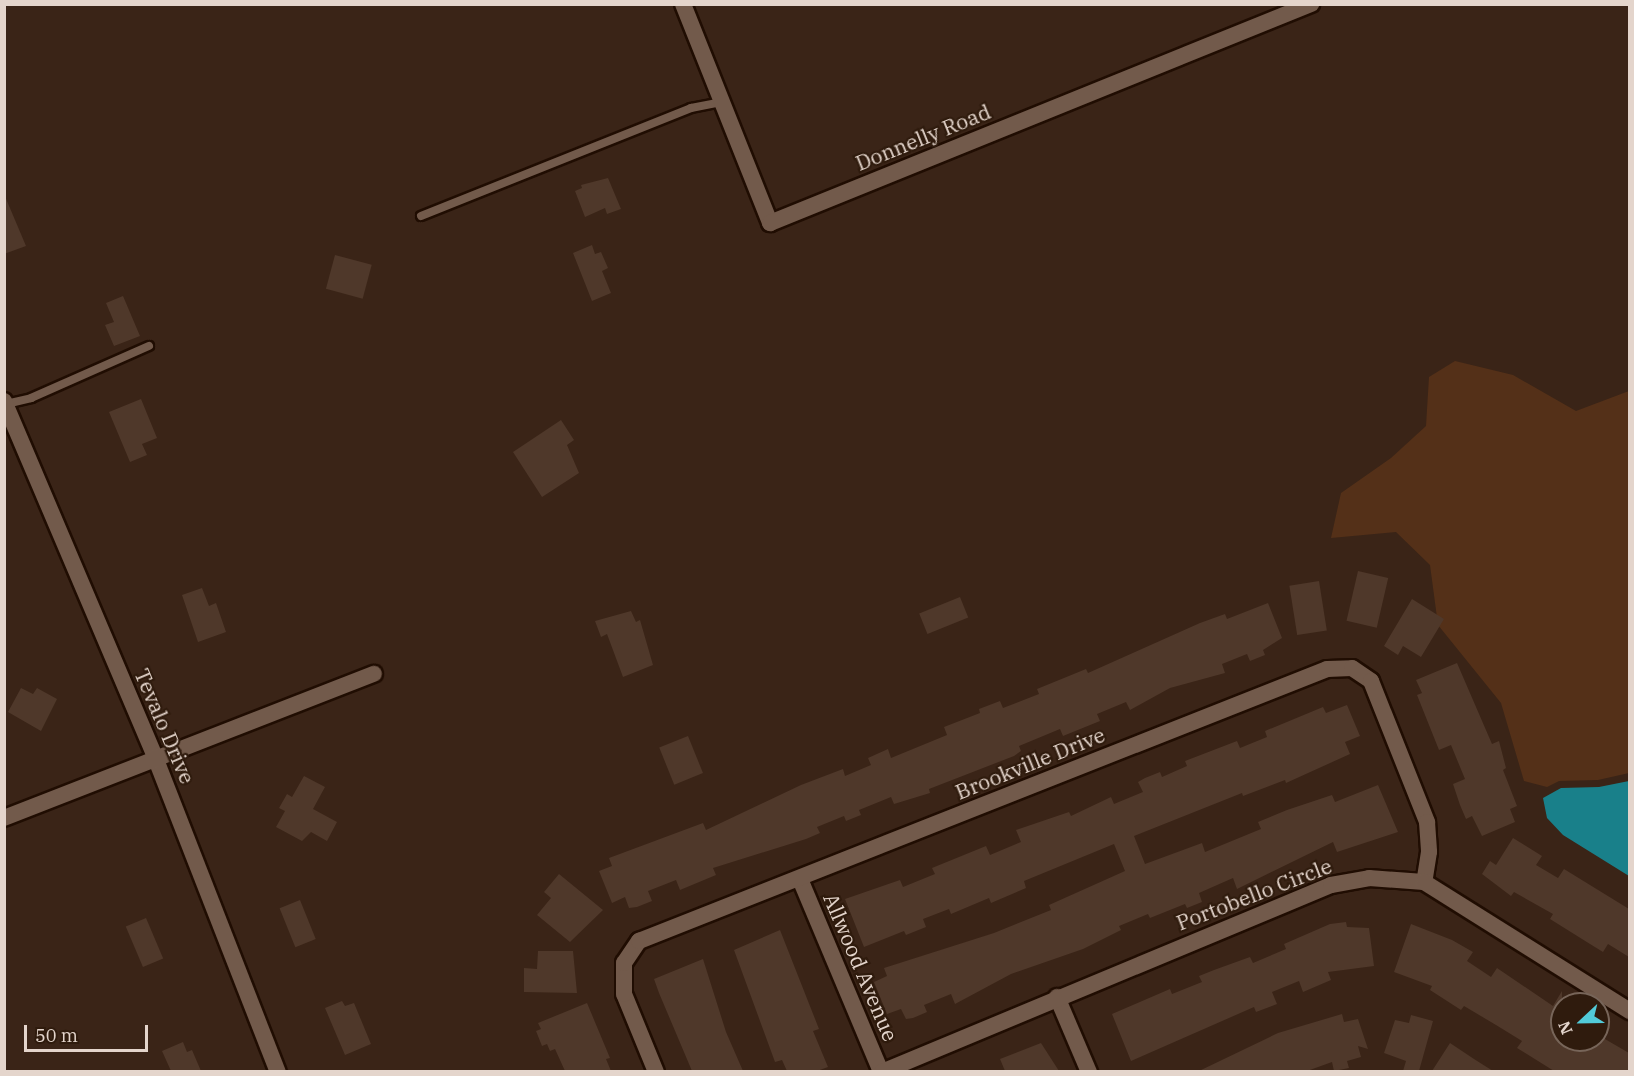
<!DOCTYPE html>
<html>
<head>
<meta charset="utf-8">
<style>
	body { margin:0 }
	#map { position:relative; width:1634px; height:1076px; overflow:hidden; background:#3a2417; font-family:"IBM Plex Serif",serif }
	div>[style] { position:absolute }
	.green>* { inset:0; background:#543018 }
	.water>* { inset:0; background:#19808a }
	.building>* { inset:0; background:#4f382a; transform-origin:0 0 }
	.roads { filter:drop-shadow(2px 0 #200d02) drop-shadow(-2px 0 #200d02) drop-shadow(0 2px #200d02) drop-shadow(0 -2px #200d02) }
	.lane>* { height:8px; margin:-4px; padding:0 4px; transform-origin:4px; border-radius:4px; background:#725a4b }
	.street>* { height:16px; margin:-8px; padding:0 8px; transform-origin:8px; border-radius:8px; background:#725a4b }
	span { translate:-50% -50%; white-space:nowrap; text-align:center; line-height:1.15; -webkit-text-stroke:4.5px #2f1b0d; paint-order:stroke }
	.street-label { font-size:21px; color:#e4d5cc }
	.frame { position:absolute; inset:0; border:6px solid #e4d5cc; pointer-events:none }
	.north { position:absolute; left:1550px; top:992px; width:60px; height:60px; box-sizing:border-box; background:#2f1b0d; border:2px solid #776559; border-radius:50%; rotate:248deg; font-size:16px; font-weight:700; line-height:24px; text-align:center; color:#e4d5cc }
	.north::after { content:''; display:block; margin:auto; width:21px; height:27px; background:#52cbd9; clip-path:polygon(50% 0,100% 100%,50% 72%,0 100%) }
	.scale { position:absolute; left:24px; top:1025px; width:124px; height:27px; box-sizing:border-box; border:3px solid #e4d5cc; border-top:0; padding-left:8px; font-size:18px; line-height:21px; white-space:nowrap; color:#e4d5cc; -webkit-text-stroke:4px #2f1b0d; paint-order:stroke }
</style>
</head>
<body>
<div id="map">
	<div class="green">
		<div style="clip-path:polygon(1455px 361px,1513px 375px,1576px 411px,1629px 391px,1629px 773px,1598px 780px,1559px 781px,1547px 787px,1524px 781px,1501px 703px,1438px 625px,1430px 565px,1396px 532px,1331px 538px,1341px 493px,1391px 458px,1426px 426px,1429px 377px)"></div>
	</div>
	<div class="water">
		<div style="clip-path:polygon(1629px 781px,1630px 781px,1629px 876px,1563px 835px,1547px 818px,1543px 798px,1561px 788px,1599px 787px)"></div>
	</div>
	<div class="building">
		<div style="clip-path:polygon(608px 178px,621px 209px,607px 214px,605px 208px,585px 217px,575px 191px,582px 188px,581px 185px)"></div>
		<div style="clip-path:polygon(4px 194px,26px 246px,4px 254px)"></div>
		<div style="clip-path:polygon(592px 245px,595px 254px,601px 252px,608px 268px,602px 271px,611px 293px,592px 301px,573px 253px)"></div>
		<div style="left:335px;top:255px;width:38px;height:35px;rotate:15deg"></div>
		<div style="clip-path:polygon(123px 296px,140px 336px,114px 346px,105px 325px,114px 322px,106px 303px)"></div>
		<div style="clip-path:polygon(141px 399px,157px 438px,142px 444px,147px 455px,130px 462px,109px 412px)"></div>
		<div style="clip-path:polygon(561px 420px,574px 440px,567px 445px,579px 473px,542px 497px,513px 452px)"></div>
		<div style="left:1358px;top:571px;width:31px;height:51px;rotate:13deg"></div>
		<div style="left:1319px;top:581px;width:50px;height:30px;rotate:81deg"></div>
		<div style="clip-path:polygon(202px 588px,209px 606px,216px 603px,226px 632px,198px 642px,182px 595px)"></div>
		<div style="left:960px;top:597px;width:22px;height:44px;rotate:68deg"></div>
		<div style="clip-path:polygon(1412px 599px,1444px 619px,1421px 657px,1403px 646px,1398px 655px,1384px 646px)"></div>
		<div style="clip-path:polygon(1268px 603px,1282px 638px,1263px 650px,1265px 655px,1250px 661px,1247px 654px,1222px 664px,1225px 673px,1170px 688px,1130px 710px,1126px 702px,1097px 714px,1100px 721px,1063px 736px,1060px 729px,1019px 746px,1021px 751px,1014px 756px,929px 789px,930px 793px,894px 804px,891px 797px,859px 810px,861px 815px,846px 821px,844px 816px,817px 827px,820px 833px,806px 839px,713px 868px,716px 875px,680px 890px,676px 880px,648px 891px,652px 901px,637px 907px,629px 908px,625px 897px,612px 903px,599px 871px,612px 866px,609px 858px,703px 823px,706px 830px,801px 785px,843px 769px,845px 776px,871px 765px,868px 758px,888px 749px,891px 758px,947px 735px,944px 727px,980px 713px,979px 709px,1000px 701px,1003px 708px,1039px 694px,1037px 689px,1086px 669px,1088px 673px,1200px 623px,1225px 614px,1227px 619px)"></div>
		<div style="clip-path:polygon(631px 611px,636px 622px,640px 620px,653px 665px,623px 677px,607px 634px,601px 637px,595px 621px)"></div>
		<div style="clip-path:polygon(1457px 663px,1492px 744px,1499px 741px,1506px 768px,1503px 770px,1517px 806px,1510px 809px,1515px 822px,1482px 836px,1472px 816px,1466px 819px,1460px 805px,1453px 784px,1465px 779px,1451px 745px,1439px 750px,1417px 695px,1422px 693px,1416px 680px)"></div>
		<div style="clip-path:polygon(21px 688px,33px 694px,37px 688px,57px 699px,41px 731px,8px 712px)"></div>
		<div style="clip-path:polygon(1347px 705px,1360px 736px,1345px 742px,1350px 754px,1286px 783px,1285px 780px,1243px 796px,1242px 793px,1134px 836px,1145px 864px,1202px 843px,1205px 852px,1261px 829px,1258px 822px,1287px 810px,1332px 795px,1335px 802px,1378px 785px,1398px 832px,1337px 852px,1333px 842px,1237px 889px,1233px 878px,1199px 893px,1202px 902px,1187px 908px,1185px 904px,1150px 918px,1148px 914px,1119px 926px,1121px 930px,1083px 949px,1011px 974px,955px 1004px,951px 994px,924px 1005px,927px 1012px,913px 1018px,906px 1019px,901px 1009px,887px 1014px,874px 982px,887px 976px,884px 968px,994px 933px,1051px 910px,1049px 905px,1125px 871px,1114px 844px,1024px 881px,1026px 888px,991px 903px,989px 898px,951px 914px,949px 909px,923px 919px,926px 927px,906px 935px,904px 931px,864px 947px,845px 899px,900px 880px,903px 887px,935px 874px,932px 868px,986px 846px,990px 855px,1021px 842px,1016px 830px,1069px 812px,1071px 816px,1111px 797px,1114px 804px,1143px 792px,1138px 782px,1145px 778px,1160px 772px,1162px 777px,1187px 766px,1185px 761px,1237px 741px,1240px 748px,1267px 737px,1265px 731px,1323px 707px,1326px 713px)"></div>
		<div style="left:688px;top:736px;width:40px;height:31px;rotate:68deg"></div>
		<div style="clip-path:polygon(304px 776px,325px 787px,313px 809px,337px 822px,327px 841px,311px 832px,302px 841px,276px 827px,285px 811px,279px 808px,287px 794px,292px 797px)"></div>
		<div style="clip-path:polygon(1513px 838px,1542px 856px,1536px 865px,1558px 878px,1564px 869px,1629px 909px,1629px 957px,1608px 944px,1603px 952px,1590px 944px,1550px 919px,1553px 914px,1514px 892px,1511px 896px,1482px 874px,1490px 861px,1496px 865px)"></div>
		<div style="clip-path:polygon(559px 874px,603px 910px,570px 942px,537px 915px,551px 898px,544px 892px)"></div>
		<div style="left:300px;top:900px;width:42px;height:22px;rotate:68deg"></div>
		<div style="left:146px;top:918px;width:44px;height:22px;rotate:67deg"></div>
		<div style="clip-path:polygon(1346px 922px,1347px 927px,1369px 928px,1374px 966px,1328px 972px,1331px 980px,1303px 992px,1299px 981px,1272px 992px,1277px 1004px,1256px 1012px,1254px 1007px,1131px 1061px,1112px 1014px,1170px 989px,1172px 994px,1202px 982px,1199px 976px,1214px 970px,1250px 957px,1253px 963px,1286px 949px,1284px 944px,1330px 924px)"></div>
		<div style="clip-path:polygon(1411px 924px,1452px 940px,1473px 952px,1467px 961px,1491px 977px,1497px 968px,1553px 1006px,1562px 991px,1562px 1040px,1598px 1040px,1598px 1035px,1629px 1053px,1629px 1071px,1554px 1071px,1517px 1048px,1522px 1041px,1496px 1025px,1464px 1006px,1461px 1010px,1430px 990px,1432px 986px,1394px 972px)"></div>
		<div style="clip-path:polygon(780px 930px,819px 1029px,813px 1031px,828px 1067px,817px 1071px,787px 1071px,782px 1060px,775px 1062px,734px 950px)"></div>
		<div style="clip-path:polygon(538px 951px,573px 951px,577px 993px,524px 992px,524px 968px,537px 969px)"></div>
		<div style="clip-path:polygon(703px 959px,726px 1032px,743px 1071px,692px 1071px,659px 993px,654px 979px)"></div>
		<div style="clip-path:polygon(342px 1001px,345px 1006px,354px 1003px,371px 1044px,345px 1055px,325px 1008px)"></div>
		<div style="clip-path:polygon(587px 1003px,610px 1058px,606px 1059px,611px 1071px,565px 1071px,555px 1049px,550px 1051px,547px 1044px,542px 1046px,536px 1031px,541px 1029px,538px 1023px)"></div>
		<div style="clip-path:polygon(1342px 1014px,1344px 1022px,1358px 1019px,1368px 1049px,1358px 1046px,1361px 1057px,1347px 1061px,1349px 1068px,1334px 1071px,1332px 1062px,1307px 1071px,1199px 1071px,1278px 1033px)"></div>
		<div style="clip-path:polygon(1411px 1015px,1433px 1021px,1419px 1071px,1403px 1071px,1406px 1061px,1384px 1053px,1395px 1020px,1409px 1023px)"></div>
		<div style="clip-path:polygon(183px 1042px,187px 1052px,192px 1050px,201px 1071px,171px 1071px,162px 1051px)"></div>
		<div style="clip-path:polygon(1041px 1043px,1059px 1071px,1005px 1071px,1000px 1059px)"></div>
		<div style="clip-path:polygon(1450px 1043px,1474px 1059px,1493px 1071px,1432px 1071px)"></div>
	</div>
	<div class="roads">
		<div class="lane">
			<div style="left:421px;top:216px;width:291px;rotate:-21.8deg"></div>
			<div style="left:691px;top:108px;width:32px;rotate:-11deg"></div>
			<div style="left:6px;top:404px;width:26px;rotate:-13deg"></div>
			<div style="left:31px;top:398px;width:129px;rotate:-23.8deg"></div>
		</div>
		<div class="street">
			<div style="left:683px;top:4px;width:236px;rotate:68.3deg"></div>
			<div style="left:770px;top:223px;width:584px;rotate:-22.04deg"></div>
			<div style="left:4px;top:401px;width:387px;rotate:67deg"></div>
			<div style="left:155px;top:757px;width:338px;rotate:68.7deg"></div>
			<div style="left:4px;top:818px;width:397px;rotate:-21.3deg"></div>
			<div style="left:800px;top:879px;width:209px;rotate:67.2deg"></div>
			<div style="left:1057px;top:997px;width:82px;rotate:66.9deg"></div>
			<div style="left:656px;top:1072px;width:84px;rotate:-112.3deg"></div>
			<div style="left:624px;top:994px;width:31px;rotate:-90deg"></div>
			<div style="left:624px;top:963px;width:27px;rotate:-56deg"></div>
			<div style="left:639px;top:941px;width:740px;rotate:-21.57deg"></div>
			<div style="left:1327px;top:669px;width:25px;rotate:-2deg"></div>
			<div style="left:1352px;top:668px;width:23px;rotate:34deg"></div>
			<div style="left:1371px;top:681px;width:152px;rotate:68.3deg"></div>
			<div style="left:1427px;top:822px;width:30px;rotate:86deg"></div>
			<div style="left:1429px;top:852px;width:30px;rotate:99deg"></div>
			<div style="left:882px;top:1072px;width:486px;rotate:-22.6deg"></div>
			<div style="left:1331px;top:885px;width:39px;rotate:-10deg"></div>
			<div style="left:1369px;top:878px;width:55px;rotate:4.2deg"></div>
			<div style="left:1424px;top:882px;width:243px;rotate:32.1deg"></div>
		</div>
	</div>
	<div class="street-label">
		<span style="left:923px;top:137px;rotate:-22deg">Donnelly Road</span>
		<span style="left:165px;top:726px;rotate:67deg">Tevalo Drive</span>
		<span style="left:1030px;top:763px;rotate:-22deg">Brookville Drive</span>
		<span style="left:1254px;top:894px;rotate:-21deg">Portobello Circle</span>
		<span style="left:861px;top:967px;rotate:67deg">Allwood Avenue</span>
	</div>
	<div class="frame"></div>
	<div class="north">N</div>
	<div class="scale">50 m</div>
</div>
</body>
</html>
